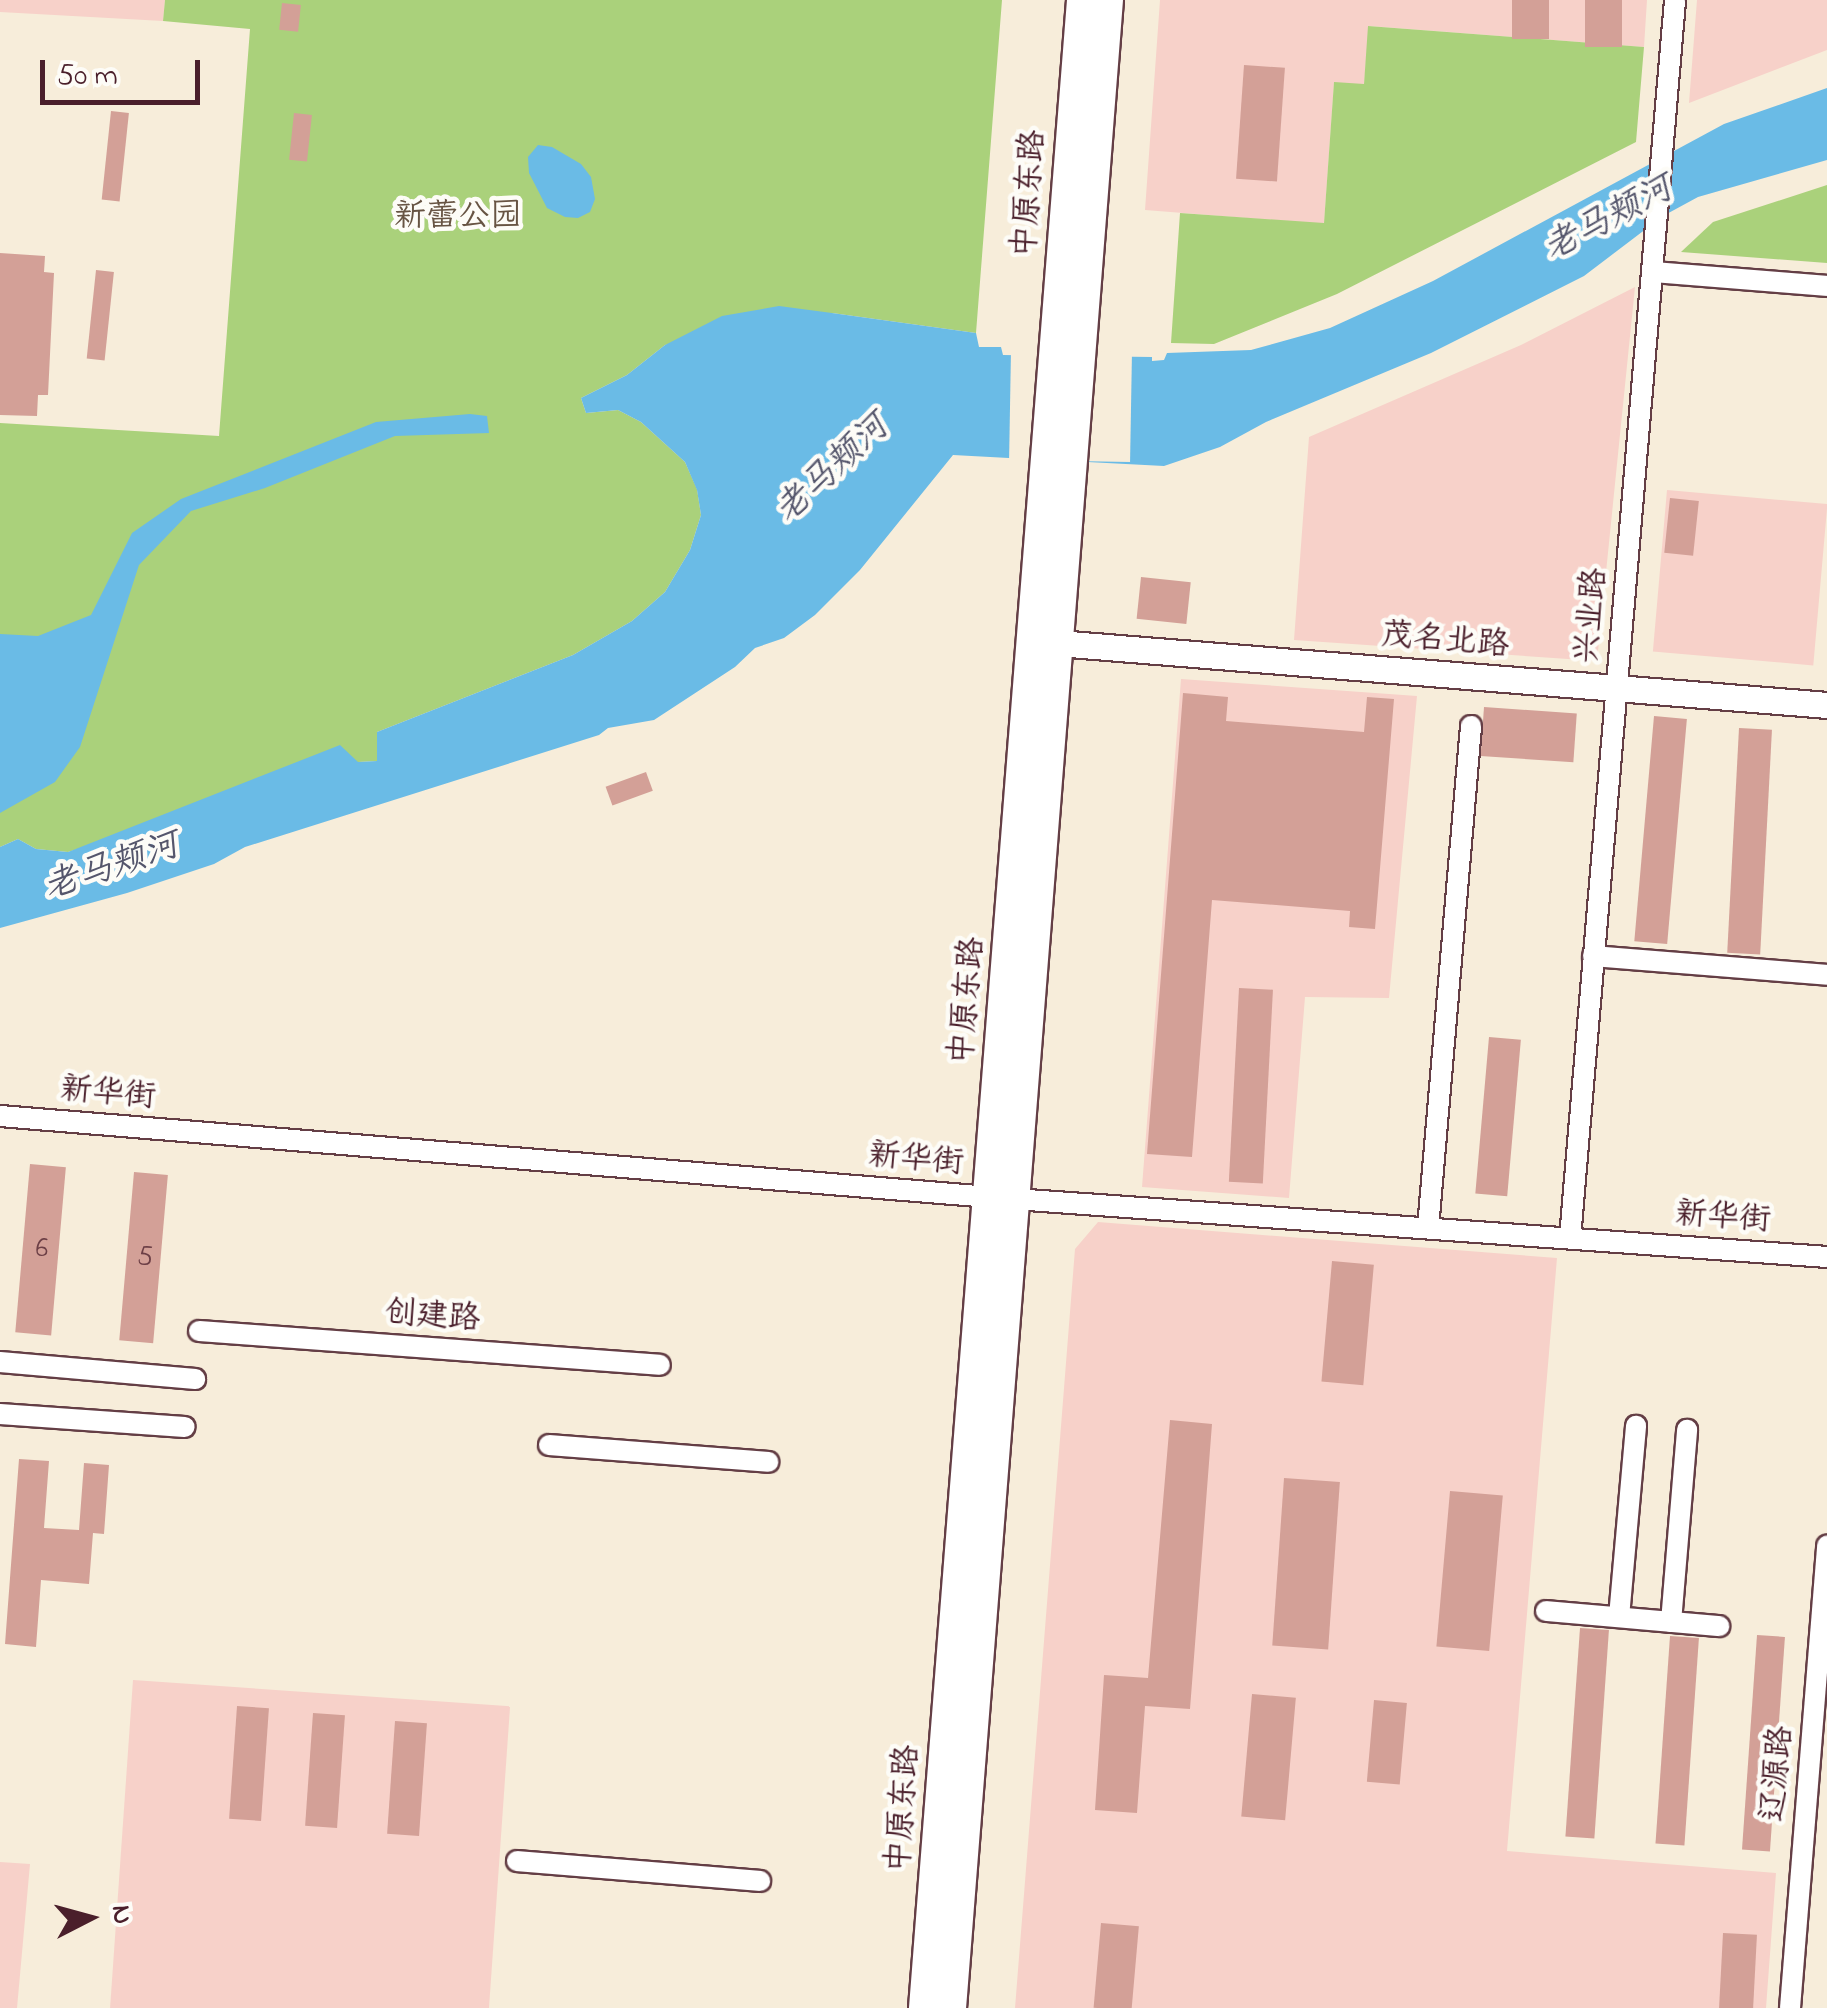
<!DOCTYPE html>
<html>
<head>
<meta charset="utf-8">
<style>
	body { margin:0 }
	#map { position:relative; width:1827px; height:2008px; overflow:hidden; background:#f7edda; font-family:"Indie Flower","LXGW WenKai TC",sans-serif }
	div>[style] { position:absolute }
	.built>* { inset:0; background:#f7d1c9; transform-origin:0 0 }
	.green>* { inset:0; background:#aad17b }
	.water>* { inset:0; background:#6abbe6 }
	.pier>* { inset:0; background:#f7edda; transform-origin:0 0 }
	.building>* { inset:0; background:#d3a097; transform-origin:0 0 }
	.roads { filter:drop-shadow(2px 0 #643e45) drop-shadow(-2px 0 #643e45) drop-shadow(0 2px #643e45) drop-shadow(0 -2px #643e45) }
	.minor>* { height:20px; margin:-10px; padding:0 10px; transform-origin:10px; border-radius:10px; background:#fff }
	.tertiary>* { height:25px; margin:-12.5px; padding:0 12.5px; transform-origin:12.5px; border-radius:12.5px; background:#fff }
	.primary>* { height:30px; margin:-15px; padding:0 15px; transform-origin:15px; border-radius:15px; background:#fff }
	span { translate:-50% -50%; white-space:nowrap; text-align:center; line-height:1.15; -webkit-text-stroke:9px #fdfcf7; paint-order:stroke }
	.number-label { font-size:28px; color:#6c3f46 }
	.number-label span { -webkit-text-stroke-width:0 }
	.street-label { font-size:32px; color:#4a1f2b }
	.park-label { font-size:32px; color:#675443 }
	.water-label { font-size:35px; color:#55566c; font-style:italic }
	.north { position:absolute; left:40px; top:1868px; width:100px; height:100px; -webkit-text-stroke:8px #fdfcf7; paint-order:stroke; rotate:84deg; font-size:28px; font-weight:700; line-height:40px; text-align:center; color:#4a1f2b }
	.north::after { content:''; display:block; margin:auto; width:35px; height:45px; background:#4a1f2b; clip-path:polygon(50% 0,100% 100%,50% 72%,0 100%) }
	.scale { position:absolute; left:40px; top:60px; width:160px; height:45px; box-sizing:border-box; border:5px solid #4a1f2b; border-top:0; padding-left:12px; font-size:30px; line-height:35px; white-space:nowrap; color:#4a1f2b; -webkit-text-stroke:8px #fdfcf7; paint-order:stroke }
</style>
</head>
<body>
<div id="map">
	<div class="built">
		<div style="clip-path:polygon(0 0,165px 0,163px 21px,0 12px)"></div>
		<div style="clip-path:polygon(1160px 0,1647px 0,1644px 47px,1369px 26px,1364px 85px,1334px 83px,1324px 224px,1145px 210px)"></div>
		<div style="clip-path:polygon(1697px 0,1827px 0,1827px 50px,1689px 103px)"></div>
		<div style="clip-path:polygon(1635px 287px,1597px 661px,1294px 640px,1309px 437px,1521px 345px)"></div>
		<div style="left:1667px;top:490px;width:161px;height:162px;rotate:5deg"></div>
		<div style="clip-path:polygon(1181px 679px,1417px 696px,1389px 998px,1305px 997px,1289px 1198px,1142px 1187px)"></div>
		<div style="clip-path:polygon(1098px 1222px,1557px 1258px,1507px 1851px,1776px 1873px,1766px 2008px,1015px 2008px,1075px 1249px)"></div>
		<div style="left:133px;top:1680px;width:378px;height:329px;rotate:4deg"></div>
		<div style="clip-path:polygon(0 1862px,30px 1864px,17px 2008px,0 2008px)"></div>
	</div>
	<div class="green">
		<div style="clip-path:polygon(165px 0,1002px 0,976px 333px,832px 313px,665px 345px,627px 375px,581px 398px,586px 413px,618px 410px,641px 422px,685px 462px,697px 489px,701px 515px,690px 550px,665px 592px,632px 621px,573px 655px,377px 732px,378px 761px,358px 762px,68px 852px,36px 849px,18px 839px,0 847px,0 423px,219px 436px,250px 29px,163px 21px)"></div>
		<div style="clip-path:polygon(1368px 26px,1644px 47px,1636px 142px,1337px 294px,1214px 344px,1171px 343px,1180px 213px,1324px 223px,1334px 82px,1364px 84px)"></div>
		<div style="clip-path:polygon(1827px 185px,1827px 263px,1681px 252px,1713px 222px)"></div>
	</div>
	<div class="water">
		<div style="clip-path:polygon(1827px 88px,1827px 160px,1698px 197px,1663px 216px,1584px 276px,1431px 353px,1266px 422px,1220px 447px,1164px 466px,953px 455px,860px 570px,815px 615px,784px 638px,755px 648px,735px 667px,654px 720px,608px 728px,599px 735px,245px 847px,214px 864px,127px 893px,0 928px,0 847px,18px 839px,36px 849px,68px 852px,340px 745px,358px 762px,377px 761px,377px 732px,573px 655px,632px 621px,665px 592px,690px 550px,701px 515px,697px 490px,685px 462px,641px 422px,618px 410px,586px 413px,581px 398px,627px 375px,665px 345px,722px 316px,779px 306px,832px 313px,976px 333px,979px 347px,1001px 347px,1003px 355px,1152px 357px,1152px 361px,1164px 360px,1167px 353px,1251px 350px,1330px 328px,1433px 281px,1724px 124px)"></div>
		<div style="clip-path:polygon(538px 145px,552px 147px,581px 164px,591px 177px,595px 199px,590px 212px,578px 218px,565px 217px,547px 208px,529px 173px,528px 157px)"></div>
		<div style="clip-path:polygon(470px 414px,487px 416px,489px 433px,395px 436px,265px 488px,191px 511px,139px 565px,80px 747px,55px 782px,0 813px,0 634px,38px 636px,91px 615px,132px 533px,181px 499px,376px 422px)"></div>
	</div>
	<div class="pier">
		<div style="left:1011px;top:350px;width:121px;height:110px;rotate:1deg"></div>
	</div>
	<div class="building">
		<div style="left:1512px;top:0;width:37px;height:39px"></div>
		<div style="left:1585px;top:0;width:37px;height:47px"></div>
		<div style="left:282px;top:3px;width:19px;height:27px;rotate:6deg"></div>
		<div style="left:1244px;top:65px;width:41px;height:114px;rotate:4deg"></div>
		<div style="left:111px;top:111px;width:18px;height:89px;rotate:6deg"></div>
		<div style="left:294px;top:113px;width:18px;height:47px;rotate:6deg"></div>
		<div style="clip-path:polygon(0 253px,45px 256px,44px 272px,54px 273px,48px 395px,38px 395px,37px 416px,0 415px)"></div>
		<div style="left:96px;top:270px;width:18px;height:89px;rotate:6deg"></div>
		<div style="left:1670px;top:498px;width:29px;height:55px;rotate:6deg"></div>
		<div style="left:1141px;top:577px;width:50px;height:42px;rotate:6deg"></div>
		<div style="clip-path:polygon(1183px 693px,1228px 697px,1226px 721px,1364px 732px,1367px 697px,1394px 699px,1375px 929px,1349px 927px,1350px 911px,1212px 900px,1192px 1157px,1147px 1154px)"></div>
		<div style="left:1484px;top:707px;width:93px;height:49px;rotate:4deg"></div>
		<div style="left:1654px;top:716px;width:33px;height:226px;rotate:5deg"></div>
		<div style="left:1739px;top:728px;width:33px;height:225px;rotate:3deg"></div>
		<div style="left:646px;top:772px;width:20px;height:43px;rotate:70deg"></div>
		<div style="left:1239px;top:988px;width:34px;height:194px;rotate:3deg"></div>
		<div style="left:1489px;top:1037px;width:32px;height:157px;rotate:5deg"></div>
		<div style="left:30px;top:1164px;width:36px;height:169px;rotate:5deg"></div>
		<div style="left:134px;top:1172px;width:34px;height:169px;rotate:5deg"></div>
		<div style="left:1332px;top:1261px;width:42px;height:121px;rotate:5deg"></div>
		<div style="clip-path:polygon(1170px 1420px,1212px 1424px,1190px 1709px,1145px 1706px,1137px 1813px,1095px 1810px,1104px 1675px,1148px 1678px)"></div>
		<div style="clip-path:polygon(19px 1459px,49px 1461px,44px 1528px,79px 1530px,84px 1463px,109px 1465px,104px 1534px,93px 1533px,89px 1584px,41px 1580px,36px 1647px,5px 1644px)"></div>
		<div style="left:1284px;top:1478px;width:56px;height:168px;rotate:4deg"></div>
		<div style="left:1450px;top:1491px;width:53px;height:156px;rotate:5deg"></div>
		<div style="left:1580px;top:1628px;width:29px;height:209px;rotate:4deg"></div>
		<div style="left:1757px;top:1635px;width:28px;height:215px;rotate:4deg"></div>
		<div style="left:1670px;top:1636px;width:29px;height:208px;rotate:4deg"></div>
		<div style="left:1252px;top:1694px;width:44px;height:123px;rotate:5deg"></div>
		<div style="left:1374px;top:1700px;width:33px;height:82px;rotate:5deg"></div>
		<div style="left:237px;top:1706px;width:32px;height:113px;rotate:4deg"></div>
		<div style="left:313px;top:1713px;width:32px;height:113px;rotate:4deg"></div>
		<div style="left:395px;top:1721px;width:32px;height:113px;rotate:4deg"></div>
		<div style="left:1101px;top:1923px;width:38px;height:85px;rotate:5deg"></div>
		<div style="left:1723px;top:1933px;width:34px;height:75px;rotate:3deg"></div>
	</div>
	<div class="roads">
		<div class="minor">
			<div style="left:1654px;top:272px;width:174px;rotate:4.6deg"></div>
			<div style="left:1593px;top:956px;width:235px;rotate:4.6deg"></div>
			<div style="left:0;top:1116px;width:1017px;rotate:4.68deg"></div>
			<div style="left:1014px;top:1199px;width:815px;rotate:4.08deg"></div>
			<div style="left:1428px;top:1228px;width:504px;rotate:-85.1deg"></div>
			<div style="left:1570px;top:1238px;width:1242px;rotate:-85.15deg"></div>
			<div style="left:199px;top:1331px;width:462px;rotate:4.2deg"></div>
			<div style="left:0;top:1362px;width:196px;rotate:5deg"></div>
			<div style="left:0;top:1414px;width:185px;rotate:4deg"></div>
			<div style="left:549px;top:1445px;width:220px;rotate:4.4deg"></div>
			<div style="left:1546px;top:1611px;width:174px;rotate:5deg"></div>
			<div style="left:1619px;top:1617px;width:192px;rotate:-84.9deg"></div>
			<div style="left:1671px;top:1622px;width:193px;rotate:-85.2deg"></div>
			<div style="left:517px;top:1861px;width:244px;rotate:4.7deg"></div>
			<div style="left:1790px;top:2008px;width:464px;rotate:-85.4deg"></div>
		</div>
		<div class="tertiary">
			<div style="left:1057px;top:643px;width:772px;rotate:4.6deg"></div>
		</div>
		<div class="primary">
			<div style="left:924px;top:2008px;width:2014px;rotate:-85.5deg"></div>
			<div style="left:951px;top:2008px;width:2014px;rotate:-85.53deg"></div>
		</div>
	</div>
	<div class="number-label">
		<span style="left:42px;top:1250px">6</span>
		<span style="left:145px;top:1258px">5</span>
	</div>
	<div class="street-label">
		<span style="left:1031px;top:194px;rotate:-86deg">中原东路</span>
		<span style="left:1593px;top:616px;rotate:-85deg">兴业路</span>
		<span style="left:1445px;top:642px;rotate:5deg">茂名北路</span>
		<span style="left:969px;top:1001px;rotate:-85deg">中原东路</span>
		<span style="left:108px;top:1095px;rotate:5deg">新华街</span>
		<span style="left:916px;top:1161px;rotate:5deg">新华街</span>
		<span style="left:1723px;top:1219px;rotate:4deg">新华街</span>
		<span style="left:432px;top:1318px;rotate:4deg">创建路</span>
		<span style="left:1779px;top:1774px;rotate:-85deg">辽源路</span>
		<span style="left:905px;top:1809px;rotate:-86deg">中原东路</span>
	</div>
	<div class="park-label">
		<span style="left:458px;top:218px">新蕾公园</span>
	</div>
	<div class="water-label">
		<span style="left:1609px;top:220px;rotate:-28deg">老马颊河</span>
		<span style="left:833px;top:470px;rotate:-43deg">老马颊河</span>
		<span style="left:112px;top:868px;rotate:-19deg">老马颊河</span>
	</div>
	<div class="north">N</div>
	<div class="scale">50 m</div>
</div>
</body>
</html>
